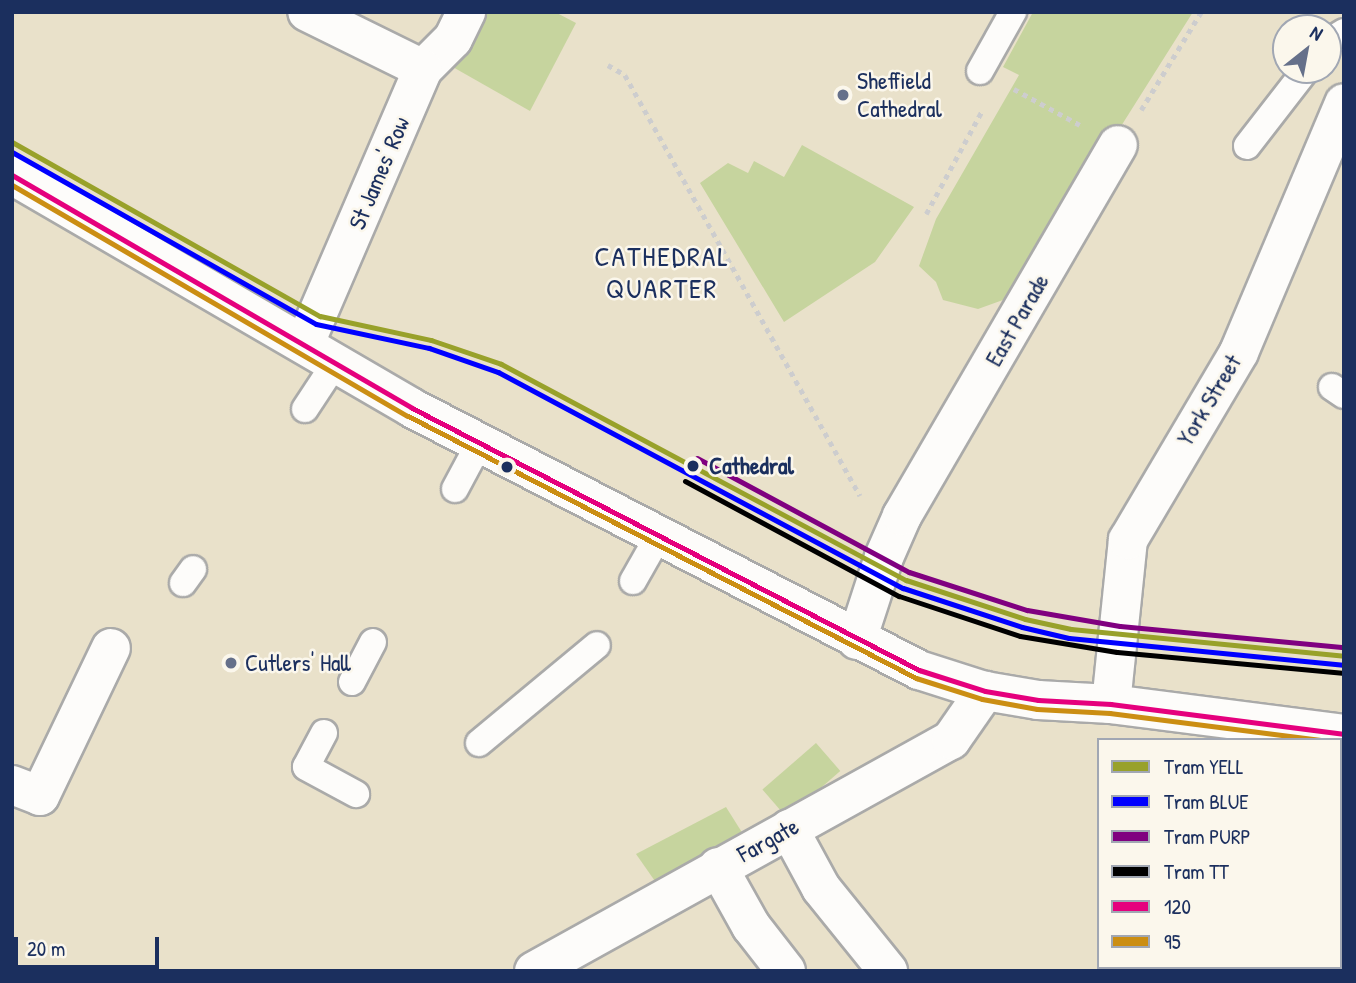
<!DOCTYPE html>
<html>
<head>
<meta charset="utf-8">
<style>
	body { margin:0 }
	#map { position:relative; width:1356px; height:983px; overflow:hidden; background:#efe9dd; font-family:"Patrick Hand",sans-serif }
	div>[style] { position:absolute }
	.built>* { inset:0; background:#e9e1ca }
	.green>* { inset:0; background:#c6d49e; transform-origin:0 0 }
	.path>* { height:4.5px; margin-top:-2.25px; transform-origin:0; background:repeating-linear-gradient(90deg,#cdcdce 0 5px,transparent 0 10px) }
	.roads { filter:drop-shadow(2px 0 #aaaaa9) drop-shadow(-2px 0 #aaaaa9) drop-shadow(0 2px #aaaaa9) drop-shadow(0 -2px #aaaaa9) }
	.service>* { height:26px; margin:-13px; padding:0 13px; transform-origin:13px; border-radius:13px; background:#fdfcfa }
	.pedestrian>* { height:38px; margin:-19px; padding:0 19px; transform-origin:19px; border-radius:19px; background:#fdfcfa }
	.minor>* { height:38px; margin:-19px; padding:0 19px; transform-origin:19px; border-radius:19px; background:#fdfcfa }
	.bus-1>* { height:5px; margin:-2.5px; padding:0 2.5px; transform-origin:2.5px; border-radius:2.5px; background:#e5007d }
	.bus-2>* { height:5px; margin:-2.5px; padding:0 2.5px; transform-origin:2.5px; border-radius:2.5px; background:#cb8e13 }
	.tram-1>* { height:5px; margin:-2.5px; padding:0 2.5px; transform-origin:2.5px; border-radius:2.5px; background:#98a12a }
	.tram-2>* { height:5px; margin:-2.5px; padding:0 2.5px; transform-origin:2.5px; border-radius:2.5px; background:#00f }
	.tram-3>* { height:5px; margin:-2.5px; padding:0 2.5px; transform-origin:2.5px; border-radius:2.5px; background:#800080 }
	.tram-4>* { height:5px; margin:-2.5px; padding:0 2.5px; transform-origin:2.5px; border-radius:2.5px; background:#000 }
	.dots>* { width:19px; height:19px; translate:-50% -50%; box-sizing:border-box; border:4px solid #fbf7ec; border-radius:50% }
	span { translate:-50% -50%; white-space:nowrap; text-align:center; line-height:1.15; -webkit-text-stroke:5px #fbf7ec; paint-order:stroke }
	.poi-label { font-size:24px; color:#1b2f5e }
	.left { translate:0 -50%; text-align:left }
	.street-label { font-size:24px; color:#1b2f5e }
	.stop-label { font-size:24px; color:#1b2f5e; font-weight:700 }
	.quarter-label { font-size:28px; color:#1b2f5e; letter-spacing:2px }
	.frame { position:absolute; inset:0; border:14px solid #1b2f5e; pointer-events:none }
	.legend { position:absolute; left:1097px; top:738px; width:245px; height:231px; box-sizing:border-box; background:#fbf7ec; border:2px solid #a1a7b3; margin:0; padding:9px 12px; list-style:none; font-size:21px; color:#1b2f5e }
	.legend li { display:flex; align-items:center; gap:14px; height:35px }
	.legend b { width:35px; border:2px solid #a1a7b3 }
	.north { position:absolute; left:1272px; top:14px; width:70px; height:70px; box-sizing:border-box; background:#fbf7ec; border:2px solid #a1a7b3; border-radius:50%; rotate:31deg; font-size:19px; font-weight:700; line-height:28px; text-align:center; color:#1b2f5e }
	.north::after { content:''; display:block; margin:auto; width:24px; height:32px; background:#65708a; clip-path:polygon(50% 0,100% 100%,50% 72%,0 100%) }
	.scale { position:absolute; left:14px; top:937px; width:145px; height:32px; box-sizing:border-box; border:4px solid #1b2f5e; border-top:0; padding-left:9px; font-size:21px; line-height:24px; white-space:nowrap; color:#1b2f5e; -webkit-text-stroke:5px #fbf7ec; paint-order:stroke }
</style>
</head>
<body>
<div id="map">
	<div class="built">
		<div style="clip-path:polygon(evenodd,12px 12px,1344px 12px,1344px 971px,12px 971px,12px 12px,1286px 28px,1328px 28px,1328px 70px,1286px 70px,1286px 28px,12px 12px,1099px 740px,1340px 740px,1340px 967px,1099px 967px,1099px 740px)"></div>
	</div>
	<div class="green">
		<div style="clip-path:polygon(477px 12px,555px 12px,576px 23px,530px 111px,451px 66px)"></div>
		<div style="clip-path:polygon(1033px 12px,1193px 12px,1014px 296px,978px 309px,943px 300px,936px 282px,919px 266px,936px 219px,1019px 75px,1003px 67px)"></div>
		<div style="clip-path:polygon(802px 145px,914px 207px,875px 262px,784px 322px,700px 183px,728px 163px,748px 173px,754px 161px,784px 177px)"></div>
		<div style="left:816px;top:743px;width:37px;height:71px;rotate:49deg"></div>
		<div style="clip-path:polygon(726px 807px,743px 834px,657px 884px,636px 854px)"></div>
	</div>
	<div class="path">
		<div style="left:608px;top:65px;width:20px;rotate:30deg"></div>
		<div style="left:625px;top:75px;width:482px;rotate:60.8deg"></div>
		<div style="left:1014px;top:89px;width:75px;rotate:28.6deg"></div>
		<div style="left:1141px;top:110px;width:115px;rotate:-58.5deg"></div>
		<div style="left:926px;top:214px;width:119px;rotate:-61.5deg"></div>
	</div>
	<div class="roads">
		<div class="service">
			<div style="left:1328px;top:42px;width:19px;rotate:-32deg"></div>
			<div style="left:980px;top:71px;width:68px;rotate:-60.8deg"></div>
			<div style="left:1247px;top:146px;width:96px;rotate:-52.2deg"></div>
			<div style="left:1332px;top:387px;width:14px;rotate:34deg"></div>
			<div style="left:305px;top:409px;width:56px;rotate:-56.6deg"></div>
			<div style="left:455px;top:489px;width:51px;rotate:-61.9deg"></div>
			<div style="left:633px;top:581px;width:51px;rotate:-60.4deg"></div>
			<div style="left:183px;top:583px;width:17px;rotate:-54deg"></div>
			<div style="left:352px;top:682px;width:45px;rotate:-62.3deg"></div>
			<div style="left:324px;top:733px;width:38px;rotate:118deg"></div>
			<div style="left:306px;top:767px;width:57px;rotate:28.4deg"></div>
			<div style="left:479px;top:743px;width:153px;rotate:-39.7deg"></div>
		</div>
		<div class="pedestrian">
			<div style="left:423px;top:69px;width:42px;rotate:-45deg"></div>
			<div style="left:453px;top:39px;width:30px;rotate:-64deg"></div>
			<div style="left:12px;top:785px;width:30px;rotate:21deg"></div>
			<div style="left:40px;top:796px;width:164px;rotate:-64.4deg"></div>
			<div style="left:789px;top:829px;width:67px;rotate:61.5deg"></div>
			<div style="left:821px;top:888px;width:107px;rotate:51.1deg"></div>
			<div style="left:718px;top:867px;width:68px;rotate:60.8deg"></div>
			<div style="left:751px;top:926px;width:57px;rotate:52.1deg"></div>
			<div style="left:534px;top:971px;width:477px;rotate:-29deg"></div>
			<div style="left:951px;top:740px;width:60px;rotate:-55.2deg"></div>
		</div>
		<div class="minor">
			<div style="left:12px;top:175px;width:463px;rotate:30.2deg"></div>
			<div style="left:412px;top:408px;width:571px;rotate:27.33deg"></div>
			<div style="left:919px;top:670px;width:69px;rotate:17.7deg"></div>
			<div style="left:985px;top:691px;width:54px;rotate:9.6deg"></div>
			<div style="left:1038px;top:700px;width:73px;rotate:3.1deg"></div>
			<div style="left:1111px;top:704px;width:235px;rotate:7.3deg"></div>
			<div style="left:305px;top:343px;width:298px;rotate:-66.7deg"></div>
			<div style="left:423px;top:69px;width:129px;rotate:-153.8deg"></div>
			<div style="left:857px;top:640px;width:87px;rotate:-72deg"></div>
			<div style="left:884px;top:557px;width:45px;rotate:-66.3deg"></div>
			<div style="left:902px;top:516px;width:429px;rotate:-59.8deg"></div>
			<div style="left:1111px;top:704px;width:165px;rotate:-84.1deg"></div>
			<div style="left:1128px;top:540px;width:218px;rotate:-59.4deg"></div>
			<div style="left:1239px;top:352px;width:270px;rotate:-67.1deg"></div>
		</div>
	</div>
	<div class="bus-1">
		<div style="left:12px;top:175px;width:463px;rotate:30.2deg"></div>
		<div style="left:412px;top:408px;width:571px;rotate:27.33deg"></div>
		<div style="left:919px;top:670px;width:69px;rotate:17.7deg"></div>
		<div style="left:985px;top:691px;width:54px;rotate:9.6deg"></div>
		<div style="left:1038px;top:700px;width:73px;rotate:3.1deg"></div>
		<div style="left:1111px;top:704px;width:235px;rotate:7.3deg"></div>
	</div>
	<div class="bus-2">
		<div style="left:12px;top:185px;width:458px;rotate:30.3deg"></div>
		<div style="left:408px;top:416px;width:572px;rotate:27.28deg"></div>
		<div style="left:916px;top:678px;width:69px;rotate:17.7deg"></div>
		<div style="left:982px;top:699px;width:56px;rotate:10.3deg"></div>
		<div style="left:1037px;top:709px;width:73px;rotate:3.1deg"></div>
		<div style="left:1110px;top:713px;width:212px;rotate:7.3deg"></div>
	</div>
	<div class="tram-1">
		<div style="left:12px;top:142px;width:354px;rotate:29.5deg"></div>
		<div style="left:320px;top:316px;width:114px;rotate:12.2deg"></div>
		<div style="left:431px;top:340px;width:74px;rotate:18.9deg"></div>
		<div style="left:501px;top:364px;width:459px;rotate:28.1deg"></div>
		<div style="left:906px;top:580px;width:125px;rotate:18.1deg"></div>
		<div style="left:1025px;top:619px;width:47px;rotate:12.3deg"></div>
		<div style="left:1071px;top:629px;width:274px;rotate:5.6deg"></div>
	</div>
	<div class="tram-2">
		<div style="left:12px;top:152px;width:349px;rotate:29.5deg"></div>
		<div style="left:316px;top:324px;width:116px;rotate:12deg"></div>
		<div style="left:429px;top:348px;width:73px;rotate:19.2deg"></div>
		<div style="left:498px;top:372px;width:459px;rotate:28.1deg"></div>
		<div style="left:903px;top:588px;width:125px;rotate:18.1deg"></div>
		<div style="left:1022px;top:627px;width:48px;rotate:13.2deg"></div>
		<div style="left:1069px;top:638px;width:275px;rotate:5.6deg"></div>
	</div>
	<div class="tram-3">
		<div style="left:697px;top:458px;width:241px;rotate:28.3deg"></div>
		<div style="left:909px;top:572px;width:124px;rotate:17.9deg"></div>
		<div style="left:1027px;top:610px;width:94px;rotate:9.8deg"></div>
		<div style="left:1120px;top:626px;width:225px;rotate:5.4deg"></div>
	</div>
	<div class="tram-4">
		<div style="left:685px;top:481px;width:243px;rotate:28.3deg"></div>
		<div style="left:899px;top:596px;width:127px;rotate:18.3deg"></div>
		<div style="left:1020px;top:636px;width:98px;rotate:9.4deg"></div>
		<div style="left:1117px;top:652px;width:226px;rotate:5.3deg"></div>
	</div>
	<div class="dots">
		<div style="left:843px;top:95px;background:#65708a"></div>
		<div style="left:693px;top:466px;background:#1b2f5e"></div>
		<div style="left:507px;top:467px;background:#1b2f5e"></div>
		<div style="left:231px;top:663px;background:#65708a"></div>
	</div>
	<div class="poi-label">
		<span class="left" style="left:857px;top:95px">Sheffield<br>Cathedral</span>
		<span class="left" style="left:245px;top:663px">Cutlers' Hall</span>
	</div>
	<div class="street-label">
		<span style="left:379px;top:173px;rotate:-67deg">St James' Row</span>
		<span style="left:1017px;top:320px;rotate:-60deg">East Parade</span>
		<span style="left:1209px;top:400px;rotate:-59deg">York Street</span>
		<span style="left:768px;top:840px;rotate:-29deg">Fargate</span>
	</div>
	<div class="stop-label">
		<span class="left" style="left:709px;top:466px">Cathedral</span>
	</div>
	<div class="quarter-label">
		<span style="left:662px;top:272px">CATHEDRAL<br>QUARTER</span>
	</div>
	<div class="frame"></div>
	<ul class="legend">
	<li><b style="height:9px;background:#98a12a"></b>Tram YELL</li>
	<li><b style="height:9px;background:#00f"></b>Tram BLUE</li>
	<li><b style="height:9px;background:#800080"></b>Tram PURP</li>
	<li><b style="height:9px;background:#000"></b>Tram TT</li>
	<li><b style="height:9px;background:#e5007d"></b>120</li>
	<li><b style="height:9px;background:#cb8e13"></b>95</li>
	</ul>
	<div class="north">N</div>
	<div class="scale">20 m</div>
</div>
</body>
</html>
